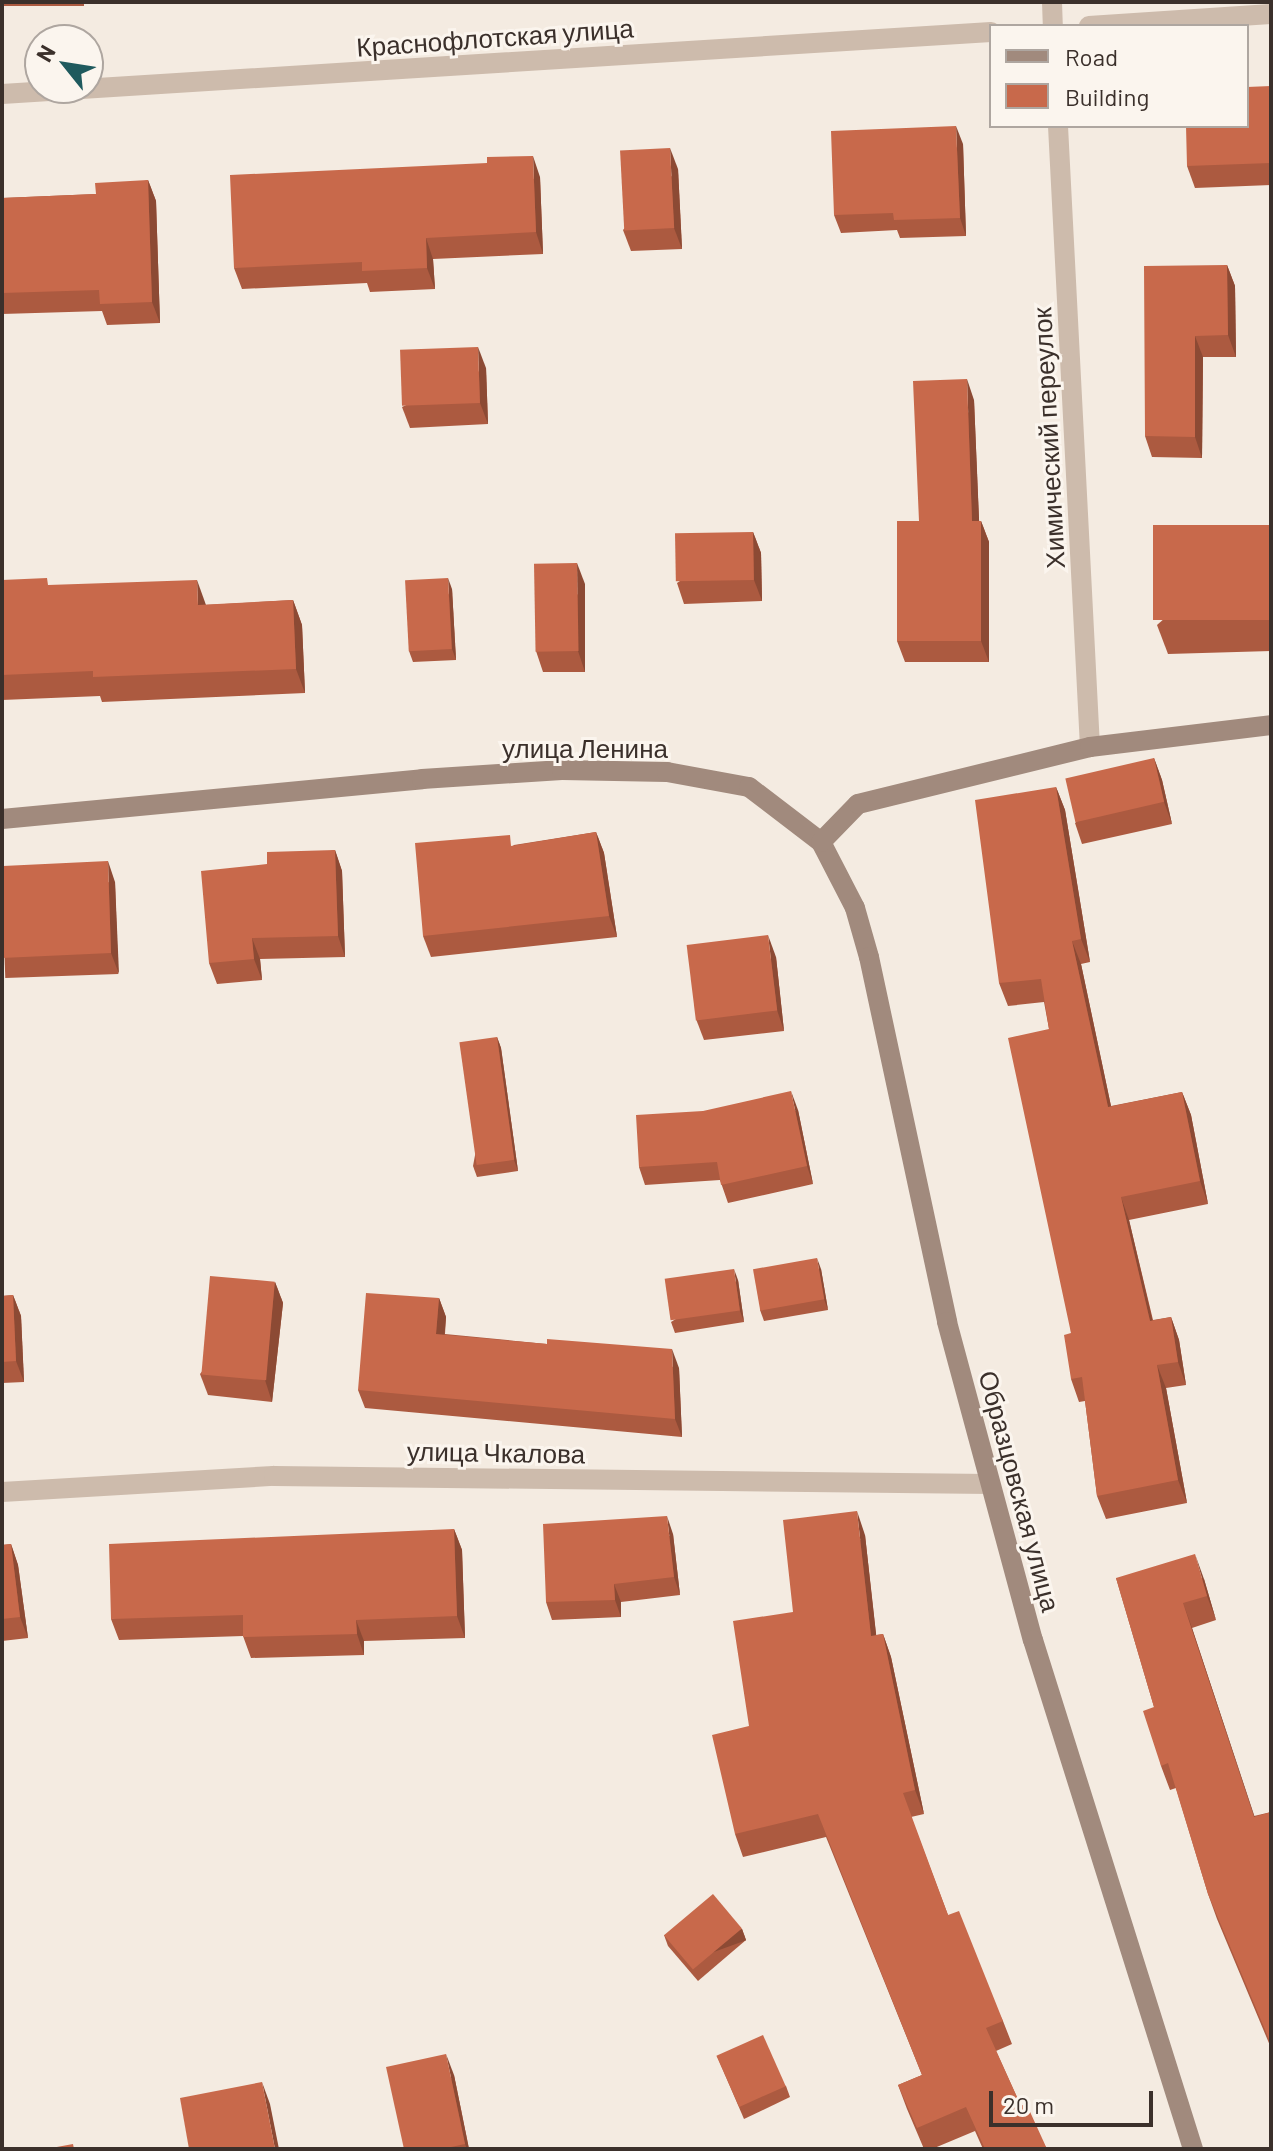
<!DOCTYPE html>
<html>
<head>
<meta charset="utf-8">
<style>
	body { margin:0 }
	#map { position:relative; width:1273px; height:2151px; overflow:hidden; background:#f4ebe1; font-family:Barlow,sans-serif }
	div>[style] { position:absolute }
	.street>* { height:20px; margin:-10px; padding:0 10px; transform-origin:10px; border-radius:10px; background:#cdbbac }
	.secondary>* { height:20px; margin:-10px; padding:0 10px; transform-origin:10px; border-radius:10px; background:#a18a7d }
	.wall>* { inset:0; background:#ac5a40; transform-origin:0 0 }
	.shaded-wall>* { inset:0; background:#8c4a34; transform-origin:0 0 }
	.building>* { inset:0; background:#c8694b; transform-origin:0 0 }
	span { translate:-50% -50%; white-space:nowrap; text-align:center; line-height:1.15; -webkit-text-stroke:6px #fbf5ee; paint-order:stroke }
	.street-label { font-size:26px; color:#3b302b }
	.frame { position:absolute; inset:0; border:4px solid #3b302b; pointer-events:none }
	.legend { position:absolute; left:989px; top:24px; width:260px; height:104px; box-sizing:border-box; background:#fbf5ee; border:2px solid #aea6a0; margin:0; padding:10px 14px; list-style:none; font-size:24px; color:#3b302b }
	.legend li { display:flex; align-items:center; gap:16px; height:40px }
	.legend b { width:40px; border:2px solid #aea6a0 }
	.north { position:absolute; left:24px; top:24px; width:80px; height:80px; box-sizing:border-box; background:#fbf5ee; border:2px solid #aea6a0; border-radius:50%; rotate:300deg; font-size:22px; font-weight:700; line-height:32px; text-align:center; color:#3b302b }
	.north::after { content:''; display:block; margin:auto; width:28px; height:36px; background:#1f5a5e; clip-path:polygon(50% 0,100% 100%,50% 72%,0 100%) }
	.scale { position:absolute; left:989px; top:2091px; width:164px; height:36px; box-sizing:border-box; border:4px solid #3b302b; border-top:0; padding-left:10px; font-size:24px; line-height:28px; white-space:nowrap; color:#3b302b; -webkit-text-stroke:6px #fbf5ee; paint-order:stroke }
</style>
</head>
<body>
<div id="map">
	<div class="street">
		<div style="left:1052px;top:2px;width:24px;rotate:88deg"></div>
		<div style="left:1089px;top:26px;width:182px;rotate:-3.8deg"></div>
		<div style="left:2px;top:94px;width:991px;rotate:-3.59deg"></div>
		<div style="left:1058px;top:126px;width:622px;rotate:87.05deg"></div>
		<div style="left:2px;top:1492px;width:272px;rotate:-3.4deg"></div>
		<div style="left:274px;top:1476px;width:716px;rotate:0.64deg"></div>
	</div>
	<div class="secondary">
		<div style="left:2px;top:819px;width:422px;rotate:-5.4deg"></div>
		<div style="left:422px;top:779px;width:140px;rotate:-3.7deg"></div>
		<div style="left:562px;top:770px;width:105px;rotate:1.1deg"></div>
		<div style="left:667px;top:772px;width:83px;rotate:10.4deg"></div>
		<div style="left:749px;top:787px;width:91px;rotate:37.4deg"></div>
		<div style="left:821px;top:842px;width:74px;rotate:62.7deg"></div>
		<div style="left:855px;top:908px;width:51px;rotate:74.1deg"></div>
		<div style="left:869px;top:957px;width:373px;rotate:77.9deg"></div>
		<div style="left:947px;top:1322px;width:329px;rotate:74.9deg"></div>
		<div style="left:1033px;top:1640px;width:534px;rotate:72.55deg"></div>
		<div style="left:821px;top:842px;width:53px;rotate:-45.8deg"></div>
		<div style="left:858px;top:804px;width:239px;rotate:-13.8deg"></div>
		<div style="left:1090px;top:747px;width:182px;rotate:-6.9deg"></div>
	</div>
	<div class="wall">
		<div style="left:2px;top:2px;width:82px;height:4px"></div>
		<div style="clip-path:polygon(1271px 86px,1271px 185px,1195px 188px,1187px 166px)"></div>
		<div style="clip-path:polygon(963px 144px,966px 236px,900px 238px,897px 230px,841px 233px,834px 215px)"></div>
		<div style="clip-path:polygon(678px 169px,682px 249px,631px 251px,623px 230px)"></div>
		<div style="clip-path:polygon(540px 177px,543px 254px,433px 259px,435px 289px,370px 292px,367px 283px,242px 289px,234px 268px)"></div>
		<div style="clip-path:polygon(148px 180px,156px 201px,160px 323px,107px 325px,102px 311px,2px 314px,2px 198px,96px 194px)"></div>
		<div style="clip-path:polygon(1227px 265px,1235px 286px,1236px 357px,1203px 357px,1202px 458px,1152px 457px,1145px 436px)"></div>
		<div style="clip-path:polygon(486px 368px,488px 424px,410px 428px,402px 407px)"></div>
		<div style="clip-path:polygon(974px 400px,979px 521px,981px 521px,989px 542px,989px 662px,905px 662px,897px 641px,919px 521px)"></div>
		<div style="clip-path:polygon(1271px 525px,1271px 651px,1168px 654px,1157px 625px)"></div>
		<div style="clip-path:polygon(753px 532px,761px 553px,762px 601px,684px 604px,677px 583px)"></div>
		<div style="clip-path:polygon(2px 580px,206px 605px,293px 600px,302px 625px,305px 693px,102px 702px,100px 696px,2px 700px)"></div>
		<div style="clip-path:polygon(585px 584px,585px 672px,543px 672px,536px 651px)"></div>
		<div style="clip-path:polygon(452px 589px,456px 660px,413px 662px,409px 651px)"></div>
		<div style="clip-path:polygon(1154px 758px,1162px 780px,1172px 824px,1082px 844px,1075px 823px)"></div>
		<div style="clip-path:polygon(1056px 787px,1065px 810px,1090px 962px,1081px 964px,1111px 1106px,1182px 1092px,1191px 1115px,1208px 1204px,1129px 1220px,1153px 1320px,1171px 1317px,1179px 1340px,1186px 1385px,1166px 1388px,1187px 1503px,1106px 1519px,1097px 1496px,1085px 1401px,1079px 1402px,1071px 1379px,1071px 1333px,1049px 1029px,1044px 1002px,1008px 1006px,999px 983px)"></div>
		<div style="clip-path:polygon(596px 832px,604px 853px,617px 937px,431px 957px,423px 936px,514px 845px)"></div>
		<div style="clip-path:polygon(335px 850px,342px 871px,345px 957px,260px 959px,262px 980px,217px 984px,209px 963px,267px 864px)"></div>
		<div style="left:115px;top:882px;width:92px;height:113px;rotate:88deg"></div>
		<div style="clip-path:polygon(776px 957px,784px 1031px,704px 1040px,696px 1019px)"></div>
		<div style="clip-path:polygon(497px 1037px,501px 1048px,518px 1171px,477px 1177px,473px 1166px)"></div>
		<div style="clip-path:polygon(798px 1110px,813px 1184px,728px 1203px,720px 1180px,645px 1185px,639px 1167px)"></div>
		<div style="clip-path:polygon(821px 1269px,828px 1310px,764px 1321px,760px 1310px)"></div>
		<div style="clip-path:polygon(738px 1280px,744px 1322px,675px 1333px,671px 1322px)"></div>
		<div style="clip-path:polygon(275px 1282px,283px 1303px,272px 1402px,208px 1395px,200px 1374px)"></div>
		<div style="clip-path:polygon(13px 1295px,21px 1316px,24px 1382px,2px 1383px,2px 1296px)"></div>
		<div style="clip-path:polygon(439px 1298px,446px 1317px,445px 1334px,547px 1344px,679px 1368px,682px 1437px,365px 1408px,358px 1390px)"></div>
		<div style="clip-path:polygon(454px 1529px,462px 1550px,465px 1638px,364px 1641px,364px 1655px,251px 1658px,243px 1636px,119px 1640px,111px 1619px)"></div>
		<div style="clip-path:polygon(673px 1534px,680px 1595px,621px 1602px,621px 1617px,552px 1620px,546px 1602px)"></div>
		<div style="clip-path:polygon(865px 1535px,876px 1635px,883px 1634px,891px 1657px,924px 1814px,911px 1817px,948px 1915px,1003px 2021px,1012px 2044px,996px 2051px,1021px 2106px,1047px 2149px,983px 2149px,975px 2131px,932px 2149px,924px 2149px,907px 2109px,898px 2085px,922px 2075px,826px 1837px,743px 1857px,735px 1834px,749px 1726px,793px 1612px)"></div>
		<div style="clip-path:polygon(11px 1544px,18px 1565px,28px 1638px,2px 1641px,2px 1545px)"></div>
		<div style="clip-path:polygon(1116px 1578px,1204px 1579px,1216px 1620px,1192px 1628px,1254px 1816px,1271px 1812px,1271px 2048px,1217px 1919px,1208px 1894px,1176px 1788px,1170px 1790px,1161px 1766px,1154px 1707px)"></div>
		<div style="clip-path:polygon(742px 1929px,746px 1940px,698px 1981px,668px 1946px,664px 1935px)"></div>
		<div style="clip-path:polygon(717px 2056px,786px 2086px,790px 2097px,744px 2119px)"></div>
		<div style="clip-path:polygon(454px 2075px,469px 2149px,404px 2149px)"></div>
	</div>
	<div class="shaded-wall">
		<div style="clip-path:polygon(956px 126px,963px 144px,966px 236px,960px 218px)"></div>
		<div style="clip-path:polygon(670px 148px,678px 169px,682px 249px,674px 228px)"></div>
		<div style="clip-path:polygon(533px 156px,540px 177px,543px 254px,536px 232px)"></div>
		<div style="clip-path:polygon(148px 180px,156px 201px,160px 323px,152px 302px)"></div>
		<div style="clip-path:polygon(426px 238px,433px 259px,435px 289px,427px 268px)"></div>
		<div style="clip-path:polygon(1227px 265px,1235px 286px,1236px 357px,1228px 335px)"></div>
		<div style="clip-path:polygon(1195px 336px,1203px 357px,1202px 458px,1195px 437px)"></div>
		<div style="clip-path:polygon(478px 347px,486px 368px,488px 424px,480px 403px)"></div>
		<div style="clip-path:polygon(967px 379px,974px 400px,980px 542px,972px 521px)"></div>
		<div style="clip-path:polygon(981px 521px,989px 542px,989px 662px,981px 641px)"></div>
		<div style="clip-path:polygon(753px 532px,761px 553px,762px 601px,754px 580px)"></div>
		<div style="clip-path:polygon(577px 563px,585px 584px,585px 672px,578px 651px)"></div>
		<div style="clip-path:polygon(448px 578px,452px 589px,456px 660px,452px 649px)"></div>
		<div style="clip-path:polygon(197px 580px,206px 605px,198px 605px)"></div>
		<div style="clip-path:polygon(293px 600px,302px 625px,305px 693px,296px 669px)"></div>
		<div style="clip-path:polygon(1154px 758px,1162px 780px,1172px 824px,1164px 802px)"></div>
		<div style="clip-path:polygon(1056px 787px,1065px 810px,1090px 962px,1081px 939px)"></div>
		<div style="clip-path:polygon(596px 832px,604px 853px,617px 937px,609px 916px)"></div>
		<div style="clip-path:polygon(335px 850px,342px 871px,345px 957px,338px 936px)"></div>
		<div style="clip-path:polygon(108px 861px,115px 882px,119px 974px,111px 953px)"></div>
		<div style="clip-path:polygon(768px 935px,776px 957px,784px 1031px,777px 1010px)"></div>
		<div style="clip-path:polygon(252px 938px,260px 959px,262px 980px,254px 959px)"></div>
		<div style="clip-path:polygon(1072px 941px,1081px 964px,1116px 1130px,1108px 1107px)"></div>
		<div style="clip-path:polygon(497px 1037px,501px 1048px,518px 1171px,514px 1160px)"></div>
		<div style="clip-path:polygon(791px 1091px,798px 1110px,813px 1184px,807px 1166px)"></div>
		<div style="clip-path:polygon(1182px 1092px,1191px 1115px,1208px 1204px,1200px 1181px)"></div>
		<div style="clip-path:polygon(1121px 1197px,1129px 1220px,1158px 1344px,1150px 1321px)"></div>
		<div style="clip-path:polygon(817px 1258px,821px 1269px,828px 1310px,824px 1299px)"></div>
		<div style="clip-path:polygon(734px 1269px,738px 1280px,744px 1322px,740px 1311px)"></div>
		<div style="clip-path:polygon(275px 1282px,283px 1303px,272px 1402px,265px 1380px)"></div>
		<div style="clip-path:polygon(13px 1295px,21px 1316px,24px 1382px,16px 1361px)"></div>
		<div style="clip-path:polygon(439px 1298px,446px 1317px,443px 1352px,436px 1334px)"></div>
		<div style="clip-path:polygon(1171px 1317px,1179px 1340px,1186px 1385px,1178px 1362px)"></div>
		<div style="clip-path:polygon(672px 1349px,679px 1368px,682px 1437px,675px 1419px)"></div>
		<div style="clip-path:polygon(1157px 1365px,1166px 1388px,1187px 1503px,1178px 1480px)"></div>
		<div style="clip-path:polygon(857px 1511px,865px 1535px,879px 1660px,871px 1636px)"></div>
		<div style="clip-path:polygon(667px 1516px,673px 1534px,680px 1595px,674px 1577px)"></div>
		<div style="clip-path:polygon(454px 1529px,462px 1550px,465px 1638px,457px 1616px)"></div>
		<div style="clip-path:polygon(11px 1544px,18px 1565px,28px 1638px,20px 1617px)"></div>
		<div style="clip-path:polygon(1195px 1554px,1204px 1579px,1216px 1620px,1207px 1596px)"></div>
		<div style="clip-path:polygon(614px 1584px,621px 1602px,621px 1617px,615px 1600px)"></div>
		<div style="clip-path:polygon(1183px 1603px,1192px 1628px,1263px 1842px,1254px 1817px)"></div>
		<div style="clip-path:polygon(356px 1620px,364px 1641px,364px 1655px,357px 1634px)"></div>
		<div style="clip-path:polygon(883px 1634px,891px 1657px,924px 1814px,915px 1790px)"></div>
		<div style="left:742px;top:1929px;width:12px;height:63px;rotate:70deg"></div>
		<div style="clip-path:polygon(446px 2054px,454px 2075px,469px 2149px,467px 2149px,465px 2144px)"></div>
		<div style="clip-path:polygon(262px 2082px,270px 2104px,279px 2149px,275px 2149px)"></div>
	</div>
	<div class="building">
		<div style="clip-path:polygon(1271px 86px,1271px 163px,1187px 166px,1186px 126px,1247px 126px,1247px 87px)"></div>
		<div style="clip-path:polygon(956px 126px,960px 218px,894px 220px,893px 213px,834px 215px,831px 131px)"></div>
		<div style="left:670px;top:148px;width:80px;height:50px;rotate:87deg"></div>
		<div style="clip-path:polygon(533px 156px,536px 232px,426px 238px,427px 268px,362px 271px,362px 262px,234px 268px,230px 175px,487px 163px,487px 157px)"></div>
		<div style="clip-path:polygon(148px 180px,152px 302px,100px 304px,99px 290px,2px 293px,2px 198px,96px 194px,95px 183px)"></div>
		<div style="clip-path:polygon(1227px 265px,1228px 335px,1195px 336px,1195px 437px,1145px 436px,1144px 266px)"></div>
		<div style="left:478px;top:347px;width:56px;height:78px;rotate:88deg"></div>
		<div style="clip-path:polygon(967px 379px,972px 521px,981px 521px,981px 641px,897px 641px,897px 521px,919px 521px,913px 381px)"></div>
		<div style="left:1271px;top:525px;width:95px;height:118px;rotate:90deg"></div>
		<div style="left:753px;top:532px;width:48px;height:78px;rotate:89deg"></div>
		<div style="left:577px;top:563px;width:88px;height:43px;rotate:89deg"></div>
		<div style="clip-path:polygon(47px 578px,48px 585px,197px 580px,198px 605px,293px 600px,296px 669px,93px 677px,93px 671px,2px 675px,2px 580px)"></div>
		<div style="left:448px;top:578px;width:71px;height:43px;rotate:87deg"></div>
		<div style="left:1154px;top:758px;width:45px;height:91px;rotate:77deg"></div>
		<div style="clip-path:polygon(1056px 787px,1081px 939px,1072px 941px,1108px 1107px,1182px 1092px,1200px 1181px,1121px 1197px,1150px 1321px,1171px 1317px,1178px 1362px,1157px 1365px,1178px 1480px,1097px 1496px,1082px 1377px,1071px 1379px,1064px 1335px,1071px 1333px,1008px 1038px,1049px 1029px,1041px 979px,999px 983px,975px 800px)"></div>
		<div style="clip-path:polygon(596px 832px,609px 916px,423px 936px,415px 843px,510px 835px,511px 846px)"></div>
		<div style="clip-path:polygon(335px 850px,338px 936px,252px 938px,254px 959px,209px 963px,201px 871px,267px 864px,267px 852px)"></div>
		<div style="clip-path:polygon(108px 861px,111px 953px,2px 958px,2px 889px,4px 889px,3px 866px)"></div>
		<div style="left:768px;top:935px;width:76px;height:82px;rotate:83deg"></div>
		<div style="left:497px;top:1037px;width:124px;height:38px;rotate:82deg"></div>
		<div style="clip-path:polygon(791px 1091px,807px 1166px,721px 1185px,717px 1162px,639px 1167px,636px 1115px,703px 1111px)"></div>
		<div style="left:817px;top:1258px;width:42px;height:65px;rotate:80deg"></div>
		<div style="left:734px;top:1269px;width:42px;height:70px;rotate:82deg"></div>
		<div style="left:210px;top:1276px;width:65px;height:99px;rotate:5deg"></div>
		<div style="clip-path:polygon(366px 1293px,439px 1298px,436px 1334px,547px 1344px,547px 1339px,672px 1349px,675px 1419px,358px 1390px)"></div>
		<div style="clip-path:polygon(13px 1295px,16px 1361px,2px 1362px,2px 1296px)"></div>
		<div style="clip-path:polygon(857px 1511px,871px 1636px,883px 1634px,915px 1790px,903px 1793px,948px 1915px,959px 1911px,1003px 2021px,986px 2028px,1021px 2106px,1026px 2103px,1047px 2149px,985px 2149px,966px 2107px,917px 2128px,898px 2085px,922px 2075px,818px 1814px,735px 1834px,712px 1735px,749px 1726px,733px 1621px,793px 1612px,783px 1520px)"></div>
		<div style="clip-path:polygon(667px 1516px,674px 1577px,614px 1584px,615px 1600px,546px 1602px,543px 1524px)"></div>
		<div style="clip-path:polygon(454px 1529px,457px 1616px,356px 1620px,357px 1634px,243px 1637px,243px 1615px,111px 1619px,109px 1544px)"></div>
		<div style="clip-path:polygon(11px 1544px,20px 1617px,2px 1619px,2px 1545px)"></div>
		<div style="clip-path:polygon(1195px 1554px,1207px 1596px,1183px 1603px,1254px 1817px,1271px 1812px,1271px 2044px,1208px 1894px,1168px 1763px,1161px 1766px,1143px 1711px,1154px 1707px,1116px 1578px)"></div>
		<div style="left:713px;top:1894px;width:45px;height:64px;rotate:50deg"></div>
		<div style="left:763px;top:2035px;width:56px;height:51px;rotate:66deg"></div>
		<div style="clip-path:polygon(446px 2054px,465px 2144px,442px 2149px,404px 2149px,386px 2067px)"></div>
		<div style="clip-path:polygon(262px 2082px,275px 2149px,189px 2149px,180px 2098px)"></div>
		<div style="clip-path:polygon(73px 2144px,74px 2149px,46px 2149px)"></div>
	</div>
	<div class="street-label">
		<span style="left:495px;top:37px;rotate:-4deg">Краснофлотская улица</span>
		<span style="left:1048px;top:438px;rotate:-93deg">Химический переулок</span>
		<span style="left:585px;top:748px">улица Ленина</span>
		<span style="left:496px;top:1452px;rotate:1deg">улица Чкалова</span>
		<span style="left:1020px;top:1491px;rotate:75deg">Образцовская улица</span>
	</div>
	<div class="frame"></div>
	<ul class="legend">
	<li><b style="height:10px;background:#a18a7d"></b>Road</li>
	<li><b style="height:22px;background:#c8694b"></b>Building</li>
	</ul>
	<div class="north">N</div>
	<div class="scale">20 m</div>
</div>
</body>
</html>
